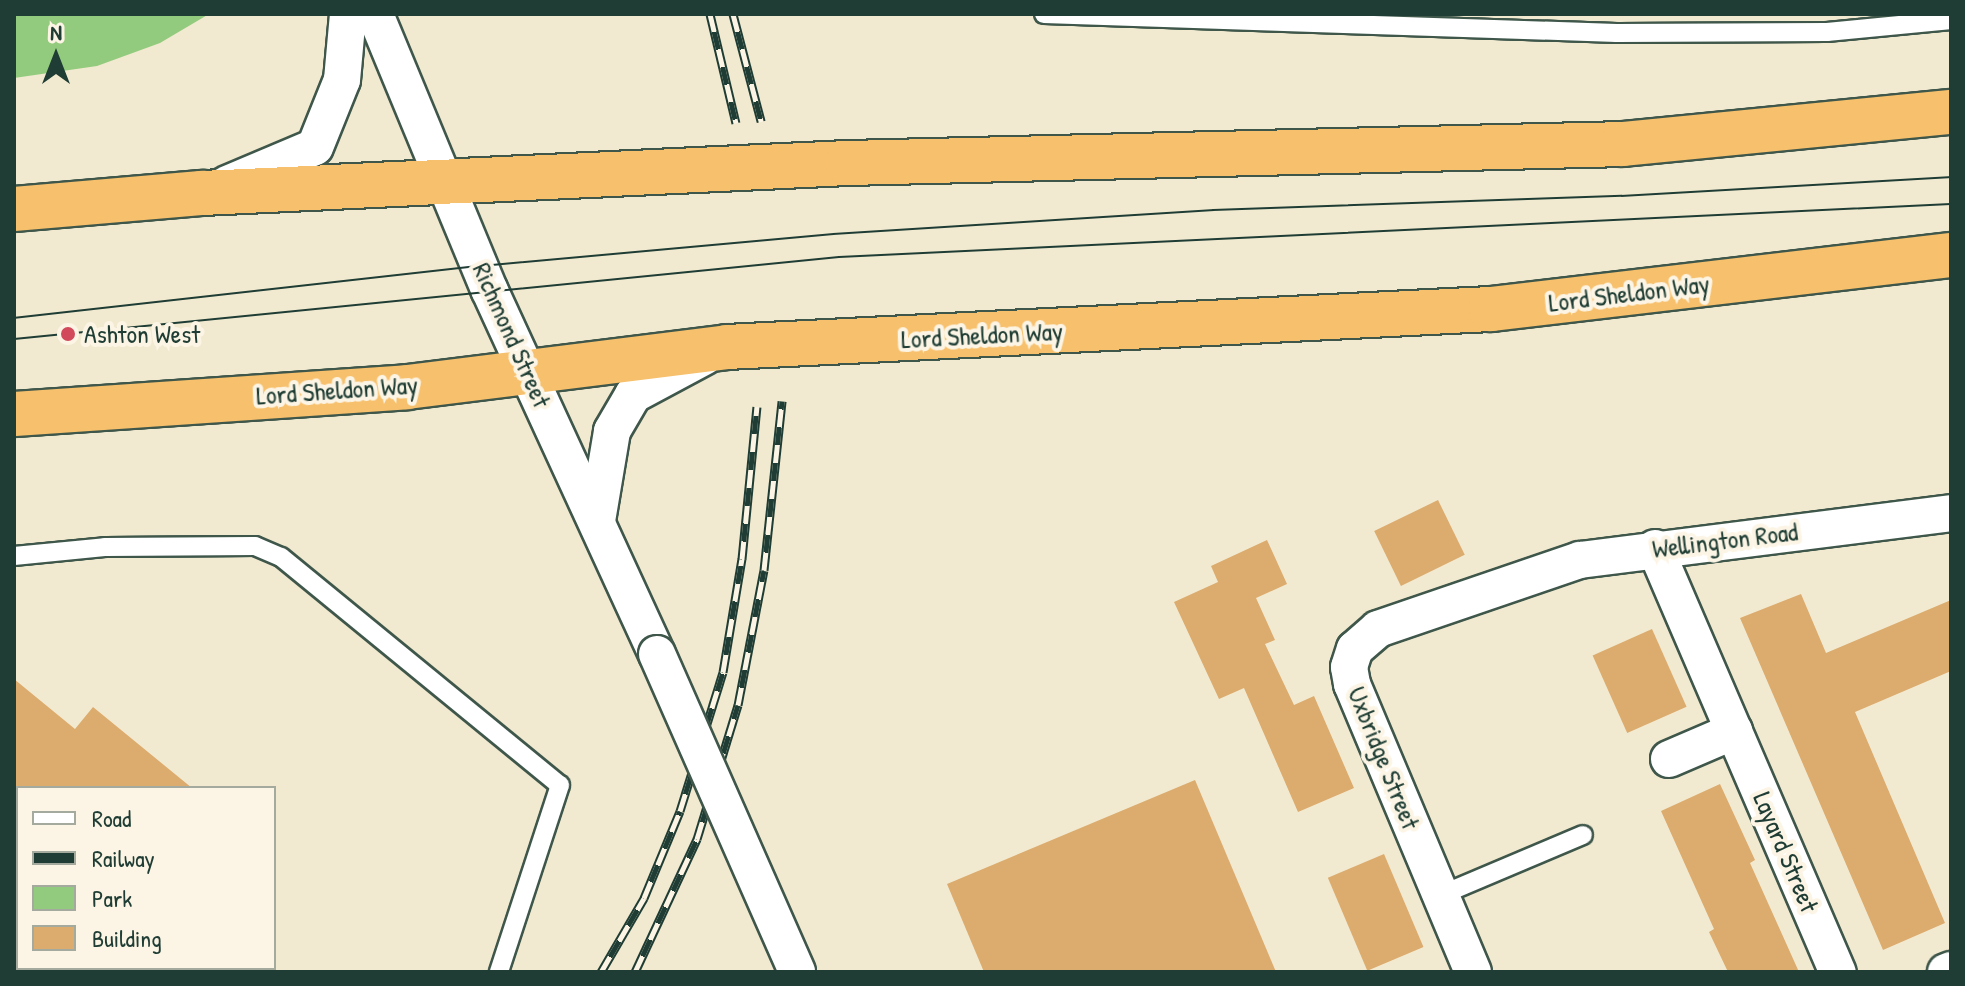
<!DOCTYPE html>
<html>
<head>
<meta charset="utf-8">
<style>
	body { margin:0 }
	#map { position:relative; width:1965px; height:986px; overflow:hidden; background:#f2ead0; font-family:"Patrick Hand",sans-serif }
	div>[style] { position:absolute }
	.green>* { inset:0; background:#93cb7e }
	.building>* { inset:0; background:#dcab6e; transform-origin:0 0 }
	.roads { filter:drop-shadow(2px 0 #3f574b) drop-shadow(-2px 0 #3f574b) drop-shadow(0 2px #3f574b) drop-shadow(0 -2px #3f574b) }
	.service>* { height:18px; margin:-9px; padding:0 9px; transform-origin:9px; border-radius:9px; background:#fff }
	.minor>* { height:36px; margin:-18px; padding:0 18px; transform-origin:18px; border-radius:18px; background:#fff }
	.trunk>* { height:44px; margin:-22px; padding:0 22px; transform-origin:22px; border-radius:22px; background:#f7c06c }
	.tram>* { height:2px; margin:-1px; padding:0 1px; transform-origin:1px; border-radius:1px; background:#1f3d34 }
	.rail>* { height:9px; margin-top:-4.5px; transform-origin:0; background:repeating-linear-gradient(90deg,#fcf5e5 0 18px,#1f3d34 0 36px); box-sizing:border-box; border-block:2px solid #1f3d34 }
	.bridges { filter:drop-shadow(2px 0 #3f574b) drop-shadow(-2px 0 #3f574b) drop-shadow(0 2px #3f574b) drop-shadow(0 -2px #3f574b) }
	.minor-bridge>* { height:36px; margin:-18px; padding:0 18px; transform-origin:18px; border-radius:18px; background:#fff }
	.dots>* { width:22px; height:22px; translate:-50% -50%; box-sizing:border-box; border:4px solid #fcf5e5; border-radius:50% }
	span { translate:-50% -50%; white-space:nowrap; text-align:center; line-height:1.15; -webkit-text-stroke:8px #fcf5e5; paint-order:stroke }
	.street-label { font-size:26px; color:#1f3d34 }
	.poi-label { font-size:26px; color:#1f3d34 }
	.left { translate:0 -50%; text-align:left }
	.frame { position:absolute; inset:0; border:16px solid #1f3d34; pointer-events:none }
	.legend { position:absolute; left:16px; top:786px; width:260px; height:184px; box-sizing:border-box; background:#fcf5e5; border:2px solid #a4ab9e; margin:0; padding:10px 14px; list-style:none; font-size:24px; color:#1f3d34 }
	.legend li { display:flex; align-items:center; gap:16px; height:40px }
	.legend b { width:40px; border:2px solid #a4ab9e }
	.north { position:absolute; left:16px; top:16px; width:80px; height:80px; -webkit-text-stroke:6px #fcf5e5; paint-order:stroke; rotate:0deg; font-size:22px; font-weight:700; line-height:32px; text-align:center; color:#1f3d34 }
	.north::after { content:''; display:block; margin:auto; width:28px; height:36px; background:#1f3d34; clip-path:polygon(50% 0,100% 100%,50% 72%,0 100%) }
</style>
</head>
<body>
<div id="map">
	<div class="green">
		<div style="clip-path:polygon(14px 14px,209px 14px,160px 43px,97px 66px,14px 78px)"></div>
	</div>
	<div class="building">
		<div style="left:1438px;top:500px;width:61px;height:71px;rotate:64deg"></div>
		<div style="clip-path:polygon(1267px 540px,1287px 584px,1256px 598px,1275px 640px,1265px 644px,1294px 705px,1314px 696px,1354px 788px,1298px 812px,1244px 688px,1219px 699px,1174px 602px,1218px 582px,1211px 566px)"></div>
		<div style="clip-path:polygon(1801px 594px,1826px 653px,1951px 600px,1951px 671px,1855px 712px,1945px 923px,1883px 950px,1740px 618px)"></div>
		<div style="left:1652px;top:629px;width:85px;height:65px;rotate:66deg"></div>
		<div style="clip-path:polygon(14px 679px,75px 729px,93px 707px,192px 788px,14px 788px)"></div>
		<div style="clip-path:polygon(1195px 780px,1276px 972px,984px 972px,947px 884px)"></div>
		<div style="clip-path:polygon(1720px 784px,1755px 860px,1750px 863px,1799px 972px,1728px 972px,1709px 932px,1714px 929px,1661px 811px)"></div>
		<div style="left:1384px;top:854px;width:101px;height:61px;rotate:67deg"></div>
	</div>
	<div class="roads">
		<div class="service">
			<div style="left:1044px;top:14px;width:573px;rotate:1.9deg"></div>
			<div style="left:1617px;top:33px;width:210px;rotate:-0.3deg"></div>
			<div style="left:1827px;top:32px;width:125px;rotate:-5.5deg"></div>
			<div style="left:14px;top:556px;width:91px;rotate:-5.6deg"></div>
			<div style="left:105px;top:547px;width:150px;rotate:-0.4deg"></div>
			<div style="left:255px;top:546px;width:28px;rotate:23deg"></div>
			<div style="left:281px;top:557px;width:360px;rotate:39.3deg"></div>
			<div style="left:560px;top:785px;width:197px;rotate:108.1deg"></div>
			<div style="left:1441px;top:895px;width:154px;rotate:-22.9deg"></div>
		</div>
		<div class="minor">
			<div style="left:375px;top:14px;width:298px;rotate:67.5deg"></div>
			<div style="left:489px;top:289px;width:402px;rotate:65.3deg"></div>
			<div style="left:227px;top:184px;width:95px;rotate:-22.8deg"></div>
			<div style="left:315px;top:147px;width:72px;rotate:-68.1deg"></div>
			<div style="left:342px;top:80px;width:66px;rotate:-84.8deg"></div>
			<div style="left:597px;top:521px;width:91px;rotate:-80.5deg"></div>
			<div style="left:612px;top:431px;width:42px;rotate:-59.7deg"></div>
			<div style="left:633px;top:395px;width:81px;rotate:-28.2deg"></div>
			<div style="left:1655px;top:548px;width:462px;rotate:66.7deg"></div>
			<div style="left:1669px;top:759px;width:71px;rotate:-23.3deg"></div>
			<div style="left:1473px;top:972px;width:312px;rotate:-112.8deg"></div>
			<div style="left:1352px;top:684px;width:17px;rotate:-100deg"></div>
			<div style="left:1349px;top:667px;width:19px;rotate:-72deg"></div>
			<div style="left:1355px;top:649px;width:30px;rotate:-41deg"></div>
			<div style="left:1378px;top:629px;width:213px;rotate:-18.9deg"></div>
			<div style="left:1580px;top:560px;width:374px;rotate:-7.2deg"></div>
			<div style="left:1946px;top:972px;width:5px;rotate:-22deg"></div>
		</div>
		<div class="trunk">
			<div style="left:14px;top:209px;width:189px;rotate:-4.9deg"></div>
			<div style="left:202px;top:193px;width:647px;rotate:-2.66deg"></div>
			<div style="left:848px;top:163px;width:775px;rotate:-1.4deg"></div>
			<div style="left:1623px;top:144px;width:330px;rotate:-5.6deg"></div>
			<div style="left:14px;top:414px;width:394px;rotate:-3.9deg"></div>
			<div style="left:407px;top:387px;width:322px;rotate:-7.1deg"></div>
			<div style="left:727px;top:347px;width:765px;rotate:-2.85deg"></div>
			<div style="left:1491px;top:309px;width:463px;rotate:-6.7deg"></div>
		</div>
	</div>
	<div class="tram">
		<div style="left:14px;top:318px;width:470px;rotate:-6.4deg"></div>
		<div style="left:481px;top:266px;width:354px;rotate:-5.2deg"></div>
		<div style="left:834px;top:234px;width:380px;rotate:-3.6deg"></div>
		<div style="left:1213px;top:210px;width:409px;rotate:-2deg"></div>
		<div style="left:1622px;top:196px;width:330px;rotate:-3.3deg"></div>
		<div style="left:14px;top:339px;width:829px;rotate:-5.68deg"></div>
		<div style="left:839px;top:257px;width:1113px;rotate:-2.73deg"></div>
	</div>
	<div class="rail">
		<div style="left:710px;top:14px;width:112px;rotate:76.6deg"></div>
		<div style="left:733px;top:14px;width:111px;rotate:75.3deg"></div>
		<div style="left:601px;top:972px;width:86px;rotate:-59.8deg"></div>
		<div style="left:644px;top:898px;width:94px;rotate:-67.5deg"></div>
		<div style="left:680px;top:811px;width:145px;rotate:-72.8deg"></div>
		<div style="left:723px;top:672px;width:115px;rotate:-80.5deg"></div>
		<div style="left:742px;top:559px;width:153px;rotate:-84.4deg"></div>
		<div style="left:635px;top:972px;width:147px;rotate:-65deg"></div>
		<div style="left:697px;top:839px;width:140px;rotate:-73deg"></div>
		<div style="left:738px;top:705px;width:137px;rotate:-79.1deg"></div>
		<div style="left:764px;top:570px;width:170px;rotate:-83.9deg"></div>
	</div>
	<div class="bridges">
		<div class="minor-bridge">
			<div style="left:657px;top:654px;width:347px;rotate:66.2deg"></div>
		</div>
	</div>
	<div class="dots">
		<div style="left:68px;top:334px;background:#d1495b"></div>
	</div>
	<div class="street-label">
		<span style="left:1629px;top:293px;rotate:-7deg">Lord Sheldon Way</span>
		<span style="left:512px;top:335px;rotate:66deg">Richmond Street</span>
		<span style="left:982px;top:335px;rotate:-3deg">Lord Sheldon Way</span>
		<span style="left:337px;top:390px;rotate:-4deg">Lord Sheldon Way</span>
		<span style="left:1725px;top:540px;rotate:-7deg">Wellington Road</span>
		<span style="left:1384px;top:758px;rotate:68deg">Uxbridge Street</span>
		<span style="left:1786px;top:852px;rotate:67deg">Layard Street</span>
	</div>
	<div class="poi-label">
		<span class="left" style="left:84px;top:334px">Ashton West</span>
	</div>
	<div class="frame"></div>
	<ul class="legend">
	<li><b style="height:10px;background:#fff"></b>Road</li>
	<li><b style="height:10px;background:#1f3d34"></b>Railway</li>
	<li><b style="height:22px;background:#93cb7e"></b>Park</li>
	<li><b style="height:22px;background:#dcab6e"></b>Building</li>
	</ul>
	<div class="north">N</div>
</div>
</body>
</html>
